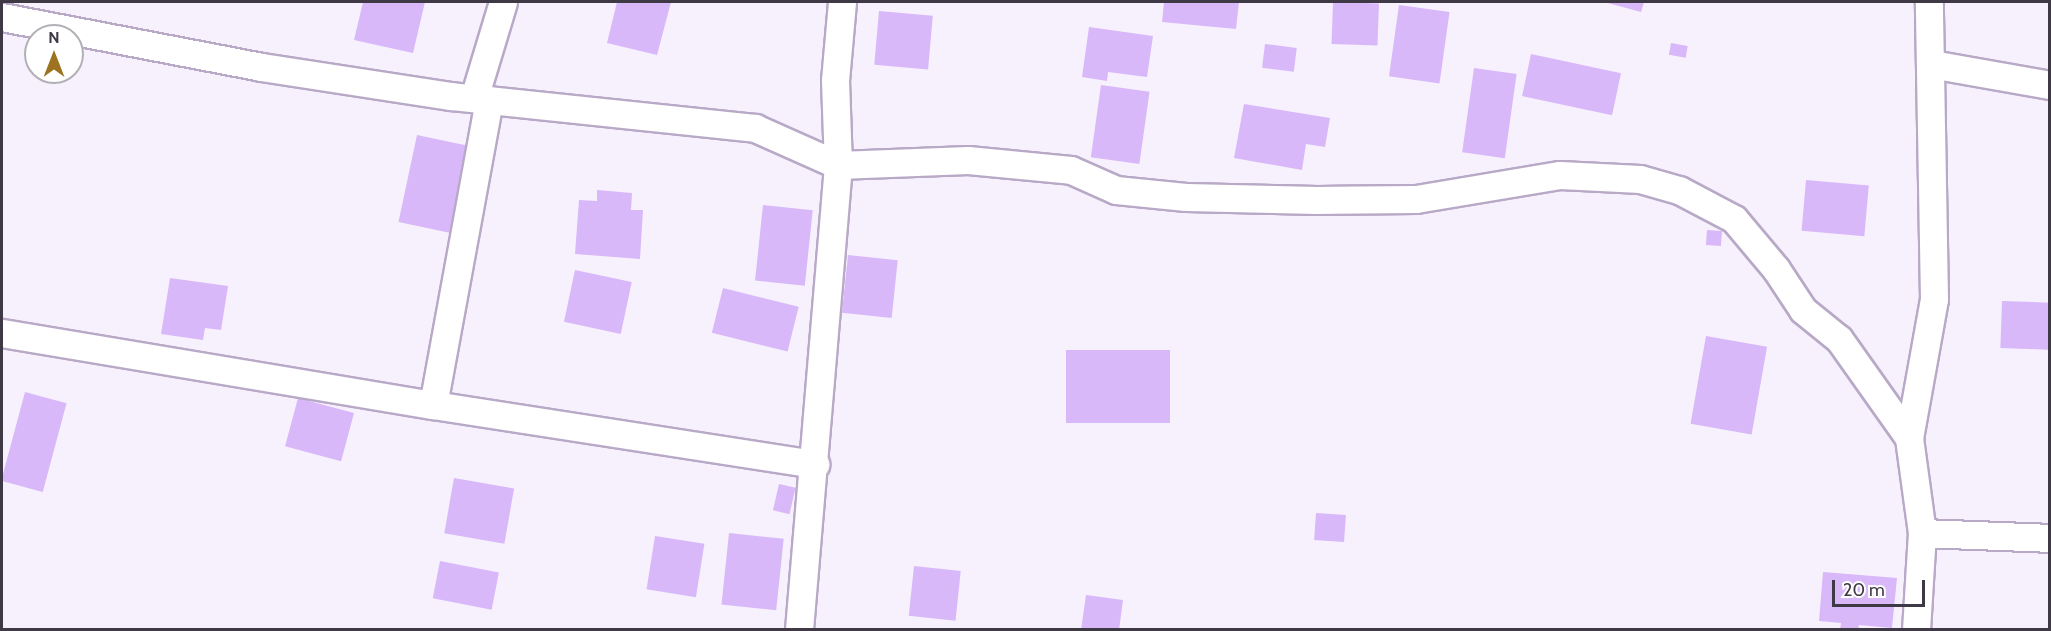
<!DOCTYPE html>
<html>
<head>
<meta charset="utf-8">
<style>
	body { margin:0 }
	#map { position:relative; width:2051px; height:631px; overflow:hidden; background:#f7f1fe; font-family:Cabin,sans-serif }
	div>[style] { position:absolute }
	.building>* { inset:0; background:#d8b8f9; transform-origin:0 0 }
	.roads { filter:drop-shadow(2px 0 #b8a9c7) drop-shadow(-2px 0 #b8a9c7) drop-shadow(0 2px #b8a9c7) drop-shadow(0 -2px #b8a9c7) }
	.street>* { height:27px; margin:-13.5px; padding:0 13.5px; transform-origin:13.5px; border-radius:13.5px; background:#fff }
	span { translate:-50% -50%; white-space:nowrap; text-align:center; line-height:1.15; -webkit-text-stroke:6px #fff; paint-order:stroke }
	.frame { position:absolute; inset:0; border:3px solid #3f3945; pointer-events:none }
	.north { position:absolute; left:24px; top:24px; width:60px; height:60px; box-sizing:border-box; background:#fff; border:2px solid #b2b0b5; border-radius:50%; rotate:0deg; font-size:16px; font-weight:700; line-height:24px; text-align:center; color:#3f3945 }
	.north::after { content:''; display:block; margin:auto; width:21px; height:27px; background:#9c7421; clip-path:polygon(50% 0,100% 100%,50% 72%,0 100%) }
	.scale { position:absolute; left:1832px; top:580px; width:93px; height:27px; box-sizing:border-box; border:3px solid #3f3945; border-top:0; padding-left:8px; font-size:18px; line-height:21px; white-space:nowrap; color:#3f3945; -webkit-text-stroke:4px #fff; paint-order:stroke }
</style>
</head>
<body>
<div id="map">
	<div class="building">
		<div style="clip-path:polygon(363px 2px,425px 2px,413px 53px,354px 40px)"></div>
		<div style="clip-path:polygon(617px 2px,671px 2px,657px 55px,607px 43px)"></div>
		<div style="clip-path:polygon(1164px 2px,1239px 2px,1236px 29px,1162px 22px)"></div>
		<div style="left:1333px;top:2px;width:46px;height:42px;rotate:2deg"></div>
		<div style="clip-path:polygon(1604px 2px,1644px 2px,1641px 12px)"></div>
		<div style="left:1399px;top:5px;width:51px;height:72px;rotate:8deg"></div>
		<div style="left:879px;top:11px;width:54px;height:54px;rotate:5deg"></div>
		<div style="clip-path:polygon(1089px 27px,1153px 36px,1147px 77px,1108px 72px,1107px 81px,1082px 77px)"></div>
		<div style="left:1671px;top:43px;width:17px;height:12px;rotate:10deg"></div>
		<div style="left:1265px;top:44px;width:32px;height:24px;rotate:7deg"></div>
		<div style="left:1531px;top:54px;width:92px;height:43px;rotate:12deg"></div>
		<div style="left:1474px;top:68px;width:43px;height:85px;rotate:8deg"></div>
		<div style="left:1101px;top:85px;width:49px;height:73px;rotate:8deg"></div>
		<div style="clip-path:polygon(1244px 104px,1330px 118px,1325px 147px,1306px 144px,1302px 170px,1234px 158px)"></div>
		<div style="left:417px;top:135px;width:52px;height:89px;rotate:12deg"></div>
		<div style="left:1806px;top:180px;width:63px;height:51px;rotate:5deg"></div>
		<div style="clip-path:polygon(597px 190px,632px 193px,631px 210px,643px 210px,640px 259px,575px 254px,579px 200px,597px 201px)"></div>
		<div style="left:763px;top:205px;width:50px;height:76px;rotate:6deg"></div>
		<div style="left:1707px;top:230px;width:15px;height:15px;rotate:4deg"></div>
		<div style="left:848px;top:255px;width:50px;height:58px;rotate:6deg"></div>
		<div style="left:575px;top:270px;width:58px;height:53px;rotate:12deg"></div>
		<div style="clip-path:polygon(170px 278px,228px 286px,221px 330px,205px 328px,203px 340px,161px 334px)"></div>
		<div style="left:723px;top:288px;width:78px;height:46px;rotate:14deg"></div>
		<div style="left:2002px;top:301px;width:48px;height:47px;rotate:2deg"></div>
		<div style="left:1706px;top:336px;width:62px;height:89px;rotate:10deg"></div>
		<div style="left:1066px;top:350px;width:104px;height:73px"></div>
		<div style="left:25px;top:392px;width:43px;height:92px;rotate:15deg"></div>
		<div style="left:298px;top:398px;width:58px;height:50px;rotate:15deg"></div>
		<div style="left:454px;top:478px;width:61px;height:56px;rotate:10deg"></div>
		<div style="left:779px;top:484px;width:17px;height:27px;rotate:13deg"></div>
		<div style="left:1316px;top:513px;width:30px;height:27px;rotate:4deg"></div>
		<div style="left:729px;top:533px;width:55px;height:72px;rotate:6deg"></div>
		<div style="left:655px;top:536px;width:50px;height:54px;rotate:9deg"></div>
		<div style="left:440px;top:561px;width:60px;height:38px;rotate:11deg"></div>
		<div style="left:914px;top:566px;width:47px;height:50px;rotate:6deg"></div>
		<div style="clip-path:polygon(1823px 572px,1897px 578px,1892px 628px,1859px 625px,1858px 630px,1840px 630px,1841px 623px,1819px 621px)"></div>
		<div style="clip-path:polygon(1086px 595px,1123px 600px,1119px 630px,1081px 630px)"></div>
	</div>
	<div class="roads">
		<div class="street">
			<div style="left:842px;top:2px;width:78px;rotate:95.1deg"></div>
			<div style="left:835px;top:80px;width:85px;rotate:88deg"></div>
			<div style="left:838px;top:165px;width:130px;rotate:-2.2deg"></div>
			<div style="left:968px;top:160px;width:103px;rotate:5.5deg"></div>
			<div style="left:1071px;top:170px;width:49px;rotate:24deg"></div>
			<div style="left:1116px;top:190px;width:70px;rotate:5.7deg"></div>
			<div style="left:1186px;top:197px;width:131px;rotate:1.3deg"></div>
			<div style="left:1317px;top:200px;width:99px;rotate:-0.6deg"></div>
			<div style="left:1416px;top:199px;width:146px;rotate:-9.5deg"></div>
			<div style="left:1560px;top:175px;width:80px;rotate:2.9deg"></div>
			<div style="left:1640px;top:179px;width:41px;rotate:15.8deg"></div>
			<div style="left:1679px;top:190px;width:62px;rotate:27.8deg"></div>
			<div style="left:1734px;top:219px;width:65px;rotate:50deg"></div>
			<div style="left:1776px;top:269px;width:49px;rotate:56.6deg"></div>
			<div style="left:1803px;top:310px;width:46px;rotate:38.9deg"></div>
			<div style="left:1839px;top:339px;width:121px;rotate:54.7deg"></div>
			<div style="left:2px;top:17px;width:264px;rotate:10.9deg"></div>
			<div style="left:261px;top:67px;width:192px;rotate:8.7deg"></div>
			<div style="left:451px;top:96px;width:306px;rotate:6deg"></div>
			<div style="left:755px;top:128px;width:91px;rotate:24deg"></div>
			<div style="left:838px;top:165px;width:467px;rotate:94.8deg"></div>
			<div style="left:1931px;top:64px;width:121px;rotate:10deg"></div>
			<div style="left:474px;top:98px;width:100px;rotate:-73.2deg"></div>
			<div style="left:489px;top:100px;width:310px;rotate:100.4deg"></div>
			<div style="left:433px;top:405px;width:387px;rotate:8.8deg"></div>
			<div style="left:2px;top:333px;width:437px;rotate:9.5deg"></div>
			<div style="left:1922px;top:533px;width:128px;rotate:2.2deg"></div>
			<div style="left:1916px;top:630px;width:97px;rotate:-86.5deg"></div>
			<div style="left:1922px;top:533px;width:96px;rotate:-97.8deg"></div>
			<div style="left:1909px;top:438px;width:141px;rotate:-79.8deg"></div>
			<div style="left:1934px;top:299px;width:297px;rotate:-91deg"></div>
		</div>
	</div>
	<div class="frame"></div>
	<div class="north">N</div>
	<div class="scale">20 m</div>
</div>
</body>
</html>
